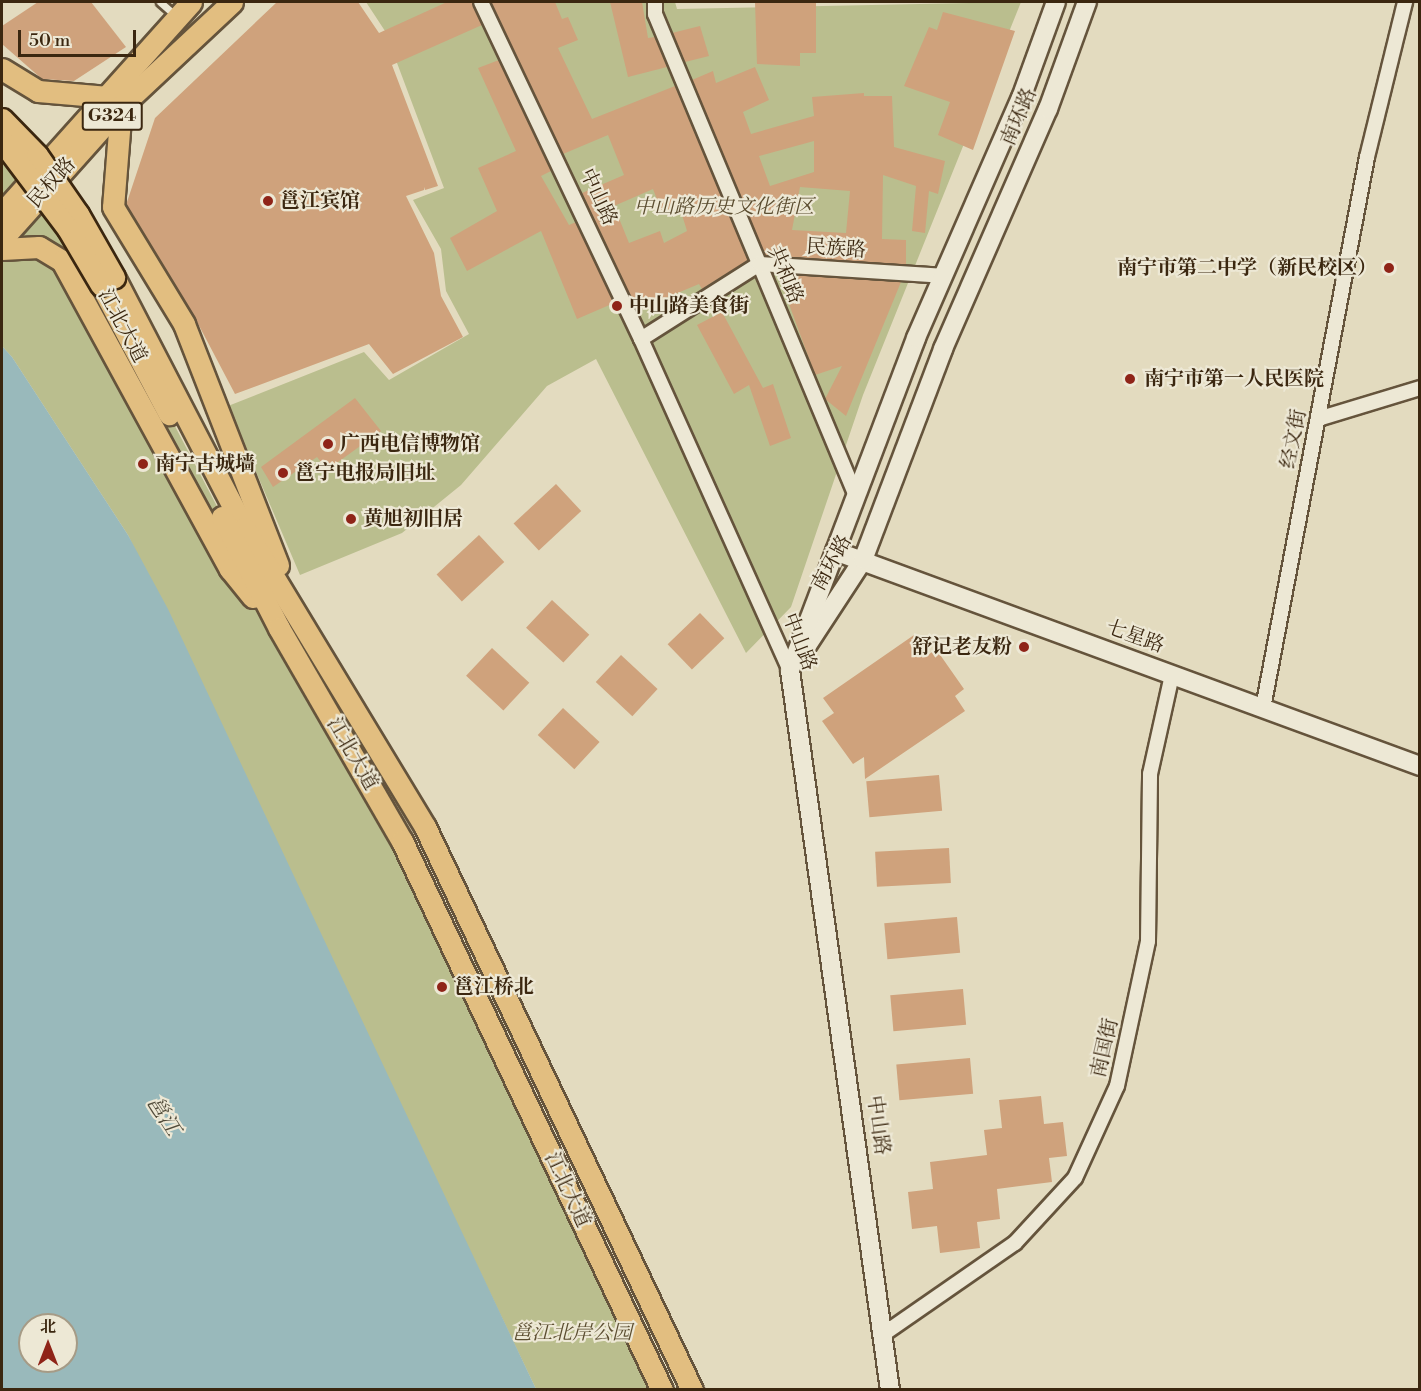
<!DOCTYPE html>
<html>
<head>
<meta charset="utf-8">
<style>
	body { margin:0 }
	#map { position:relative; width:1421px; height:1391px; overflow:hidden; background:#e3dbbf; font-family:"Libre Bodoni","Noto Serif SC",serif }
	div>[style] { position:absolute }
	.green>* { inset:0; background:#babe8e }
	.water>* { inset:0; background:#99b9bb }
	.building>* { inset:0; background:#cfa27c; transform-origin:0 0 }
	.roads { filter:drop-shadow(2px 0 #65543c) drop-shadow(-2px 0 #65543c) drop-shadow(0 2px #65543c) drop-shadow(0 -2px #65543c) }
	.lane>* { height:7px; margin:-3.5px; padding:0 3.5px; transform-origin:3.5px; border-radius:3.5px; background:#ede8d5 }
	.street>* { height:14px; margin:-7px; padding:0 7px; transform-origin:7px; border-radius:7px; background:#ede8d5 }
	.secondary>* { height:18px; margin:-9px; padding:0 9px; transform-origin:9px; border-radius:9px; background:#ede8d5 }
	.primary>* { height:21px; margin:-10.5px; padding:0 10.5px; transform-origin:10.5px; border-radius:10.5px; background:#e2be80 }
	.bridges { filter:drop-shadow(2px 0 #3b2710) drop-shadow(-2px 0 #3b2710) drop-shadow(0 2px #3b2710) drop-shadow(0 -2px #3b2710) }
	.primary-bridge>* { height:21px; margin:-10.5px; padding:0 10.5px; transform-origin:10.5px; border-radius:10.5px; background:#e2be80 }
	.dots>* { width:16px; height:16px; translate:-50% -50%; box-sizing:border-box; border:3px solid #ede8d5; border-radius:50% }
	span { translate:-50% -50%; white-space:nowrap; text-align:center; line-height:1.15; -webkit-text-stroke:4.5px #ede8d5; paint-order:stroke }
	.shield-label span { padding:2px 4px; background:#ede8d5; border:2px solid; border-radius:4px; -webkit-text-stroke-width:0 }
	.shield-label { font-size:18px; color:#3b2710; font-weight:700 }
	.street-label { font-size:20px; color:#3b2710 }
	.poi-label { font-size:20px; color:#3b2710; font-weight:700 }
	.left { translate:0 -50%; text-align:left }
	.right { translate:-100% -50%; text-align:right }
	.park-label { font-size:20px; color:#5b4d30; font-style:italic }
	.water-label { font-size:21px; color:#524c3b; font-style:italic }
	.frame { position:absolute; inset:0; border:3px solid #3b2710; pointer-events:none }
	.north { position:absolute; left:18px; top:1313px; width:60px; height:60px; box-sizing:border-box; background:#ede8d5; border:2px solid #a69b86; border-radius:50%; rotate:0deg; font-size:16px; font-weight:700; line-height:24px; text-align:center; color:#3b2710 }
	.north::after { content:''; display:block; margin:auto; width:21px; height:27px; background:#8f2418; clip-path:polygon(50% 0,100% 100%,50% 72%,0 100%) }
	.scale { position:absolute; left:18px; top:30px; width:118px; height:27px; box-sizing:border-box; border:3px solid #3b2710; border-top:0; padding-left:8px; font-size:18px; line-height:21px; white-space:nowrap; color:#3b2710; -webkit-text-stroke:4px #ede8d5; paint-order:stroke }
</style>
</head>
<body>
<div id="map">
	<div class="green">
		<div style="clip-path:polygon(366px 2px,675px 2px,677px 9px,1021px 2px,863px 395px,791px 607px,746px 653px,596px 359px,547px 386px,461px 485px,402px 533px,300px 575px,228px 406px,364px 352px,389px 380px,469px 334px,446px 291px,441px 249px,413px 200px,444px 188px,385px 31px)"></div>
		<div style="clip-path:polygon(2px 141px,101px 285px,232px 535px,402px 841px,662px 1389px,536px 1389px,128px 535px,12px 357px,2px 346px)"></div>
	</div>
	<div class="water">
		<div style="clip-path:polygon(evenodd,2px 346px,12px 357px,128px 535px,168px 609px,536px 1389px,2px 1389px,2px 346px,30px 1325px,66px 1325px,66px 1361px,30px 1361px,30px 1325px)"></div>
	</div>
	<div class="building">
		<div style="clip-path:polygon(38px 2px,91px 2px,126px 47px,74px 81px,42px 79px,2px 44px,2px 26px)"></div>
		<div style="clip-path:polygon(277px 2px,358px 2px,379px 33px,447px 2px,472px 2px,482px 25px,392px 65px,438px 186px,425px 190px,424px 187px,424px 190px,406px 196px,434px 253px,441px 296px,463px 337px,393px 374px,369px 344px,235px 394px,195px 318px,126px 205px,155px 118px)"></div>
		<div style="clip-path:polygon(evenodd,491px 2px,555px 2px,562px 19px,568px 17px,578px 40px,558px 48px,592px 119px,675px 86px,748px 260px,702px 289px,699px 284px,637px 310px,582px 193px,624px 175px,608px 135px,563px 154px,491px 2px,653px 189px,662px 212px,679px 205px,687px 231px,664px 243px,660px 231px,629px 243px,614px 206px,653px 189px)"></div>
		<div style="clip-path:polygon(610px 2px,642px 2px,648px 38px,655px 37px,667px 67px,628px 77px)"></div>
		<div style="clip-path:polygon(755px 2px,816px 2px,816px 53px,800px 53px,800px 66px,757px 64px)"></div>
		<div style="clip-path:polygon(943px 12px,1015px 31px,973px 150px,938px 135px,950px 102px,904px 86px,929px 27px,937px 30px)"></div>
		<div style="clip-path:polygon(700px 26px,709px 56px,685px 62px,672px 33px)"></div>
		<div style="clip-path:polygon(499px 60px,551px 171px,541px 176px,569px 225px,576px 222px,614px 303px,577px 319px,541px 231px,467px 271px,450px 238px,497px 211px,478px 168px,516px 151px,478px 68px)"></div>
		<div style="clip-path:polygon(evenodd,755px 67px,769px 100px,743px 112px,751px 134px,814px 116px,812px 97px,864px 93px,864px 96px,892px 96px,894px 147px,945px 161px,938px 194px,929px 191px,925px 233px,912px 231px,916px 186px,883px 175px,882px 239px,906px 240px,906px 265px,765px 255px,692px 80px,713px 71px,716px 83px,755px 67px,814px 141px,814px 172px,770px 186px,759px 156px,814px 141px,755px 67px,800px 187px,850px 191px,846px 233px,792px 230px,800px 187px)"></div>
		<div style="clip-path:polygon(778px 274px,901px 282px,846px 416px,825px 399px,842px 366px,815px 375px)"></div>
		<div style="clip-path:polygon(722px 312px,763px 388px,773px 384px,791px 438px,770px 446px,749px 385px,734px 394px,697px 325px)"></div>
		<div style="clip-path:polygon(355px 398px,381px 431px,327px 470px,317px 457px,273px 487px,261px 467px)"></div>
		<div style="left:556px;top:484px;width:37px;height:58px;rotate:47deg"></div>
		<div style="left:479px;top:535px;width:37px;height:58px;rotate:47deg"></div>
		<div style="left:552px;top:600px;width:51px;height:38px;rotate:43deg"></div>
		<div style="left:700px;top:613px;width:35px;height:45px;rotate:46deg"></div>
		<div style="clip-path:polygon(914px 635px,928px 655px,936px 649px,964px 689px,955px 696px,965px 711px,865px 779px,864px 757px,853px 764px,822px 721px,834px 713px,823px 698px)"></div>
		<div style="left:492px;top:648px;width:51px;height:38px;rotate:43deg"></div>
		<div style="left:621px;top:655px;width:50px;height:37px;rotate:43deg"></div>
		<div style="left:563px;top:708px;width:50px;height:37px;rotate:43deg"></div>
		<div style="left:939px;top:775px;width:36px;height:73px;rotate:85deg"></div>
		<div style="left:949px;top:848px;width:35px;height:74px;rotate:87deg"></div>
		<div style="left:957px;top:917px;width:36px;height:73px;rotate:85deg"></div>
		<div style="left:963px;top:989px;width:36px;height:73px;rotate:85deg"></div>
		<div style="left:970px;top:1058px;width:36px;height:74px;rotate:85deg"></div>
		<div style="clip-path:polygon(1041px 1096px,1044px 1124px,1063px 1122px,1067px 1156px,1049px 1158px,1052px 1182px,997px 1189px,1000px 1219px,977px 1222px,980px 1248px,940px 1253px,937px 1226px,912px 1229px,908px 1192px,933px 1189px,930px 1162px,987px 1155px,984px 1130px,1002px 1128px,999px 1100px)"></div>
	</div>
	<div class="roads">
		<div class="lane">
			<div style="left:160px;top:2px;width:21px;rotate:41deg"></div>
		</div>
		<div class="street">
			<div style="left:481px;top:2px;width:373px;rotate:64.6deg"></div>
			<div style="left:641px;top:339px;width:363px;rotate:65.8deg"></div>
			<div style="left:655px;top:2px;width:12px;rotate:90deg"></div>
			<div style="left:655px;top:14px;width:522px;rotate:67.36deg"></div>
			<div style="left:641px;top:339px;width:140px;rotate:-32.4deg"></div>
			<div style="left:759px;top:264px;width:184px;rotate:3.7deg"></div>
			<div style="left:1318px;top:419px;width:107px;rotate:-16.9deg"></div>
			<div style="left:1263px;top:708px;width:561px;rotate:-79.31deg"></div>
			<div style="left:1367px;top:157px;width:160px;rotate:-76.2deg"></div>
			<div style="left:885px;top:1333px;width:158px;rotate:-34.7deg"></div>
			<div style="left:1015px;top:1243px;width:88px;rotate:-47.3deg"></div>
			<div style="left:1075px;top:1178px;width:101px;rotate:-65.5deg"></div>
			<div style="left:1117px;top:1086px;width:148px;rotate:-77.9deg"></div>
			<div style="left:1148px;top:941px;width:167px;rotate:-89.3deg"></div>
			<div style="left:1150px;top:774px;width:101px;rotate:-77.5deg"></div>
		</div>
		<div class="secondary">
			<div style="left:835px;top:551px;width:623px;rotate:20.18deg"></div>
			<div style="left:806px;top:647px;width:104px;rotate:-56.8deg"></div>
			<div style="left:863px;top:560px;width:226px;rotate:-69.2deg"></div>
			<div style="left:943px;top:349px;width:262px;rotate:-66.4deg"></div>
			<div style="left:1048px;top:109px;width:114px;rotate:-70deg"></div>
			<div style="left:890px;top:1390px;width:727px;rotate:-97.91deg"></div>
			<div style="left:790px;top:670px;width:355px;rotate:-69.2deg"></div>
			<div style="left:916px;top:338px;width:262px;rotate:-66.4deg"></div>
			<div style="left:1021px;top:98px;width:102px;rotate:-70deg"></div>
		</div>
		<div class="primary">
			<div style="left:2px;top:69px;width:42px;rotate:31.4deg"></div>
			<div style="left:38px;top:91px;width:70px;rotate:4.9deg"></div>
			<div style="left:121px;top:106px;width:101px;rotate:94.5deg"></div>
			<div style="left:113px;top:207px;width:137px;rotate:58.7deg"></div>
			<div style="left:184px;top:324px;width:259px;rotate:68.7deg"></div>
			<div style="left:2px;top:213px;width:283px;rotate:-48.1deg"></div>
			<div style="left:2px;top:239px;width:178px;rotate:-48.2deg"></div>
			<div style="left:121px;top:106px;width:152px;rotate:-43.1deg"></div>
			<div style="left:2px;top:249px;width:37px;rotate:-3deg"></div>
			<div style="left:39px;top:247px;width:27px;rotate:31deg"></div>
			<div style="left:62px;top:261px;width:351px;rotate:61.4deg"></div>
			<div style="left:230px;top:569px;width:36px;rotate:51deg"></div>
			<div style="left:114px;top:277px;width:283px;rotate:62.6deg"></div>
			<div style="left:244px;top:528px;width:350px;rotate:58.8deg"></div>
			<div style="left:425px;top:827px;width:623px;rotate:64.63deg"></div>
			<div style="left:101px;top:285px;width:146px;rotate:62.2deg"></div>
			<div style="left:222px;top:517px;width:125px;rotate:62.8deg"></div>
			<div style="left:279px;top:628px;width:246px;rotate:60deg"></div>
			<div style="left:402px;top:841px;width:607px;rotate:64.66deg"></div>
		</div>
	</div>
	<div class="bridges">
		<div class="primary-bridge">
			<div style="left:2px;top:119px;width:50px;rotate:45.8deg"></div>
			<div style="left:37px;top:155px;width:72px;rotate:55.2deg"></div>
			<div style="left:78px;top:214px;width:73px;rotate:60.3deg"></div>
			<div style="left:2px;top:141px;width:110px;rotate:53.1deg"></div>
			<div style="left:68px;top:229px;width:65px;rotate:59.5deg"></div>
		</div>
	</div>
	<div class="dots">
		<div style="left:268px;top:201px;background:#8f2418"></div>
		<div style="left:1389px;top:268px;background:#8f2418"></div>
		<div style="left:617px;top:306px;background:#8f2418"></div>
		<div style="left:1130px;top:379px;background:#8f2418"></div>
		<div style="left:328px;top:444px;background:#8f2418"></div>
		<div style="left:143px;top:464px;background:#8f2418"></div>
		<div style="left:283px;top:473px;background:#8f2418"></div>
		<div style="left:351px;top:519px;background:#8f2418"></div>
		<div style="left:1024px;top:647px;background:#8f2418"></div>
		<div style="left:442px;top:987px;background:#8f2418"></div>
	</div>
	<div class="shield-label">
		<span style="left:112px;top:116px">G324</span>
	</div>
	<div class="street-label">
		<span style="left:1019px;top:117px;rotate:-67deg">南环路</span>
		<span style="left:52px;top:183px;rotate:-48deg">民权路</span>
		<span style="left:598px;top:197px;rotate:65deg">中山路</span>
		<span style="left:836px;top:249px;rotate:4deg">民族路</span>
		<span style="left:785px;top:275px;rotate:67deg">共和路</span>
		<span style="left:122px;top:326px;rotate:62deg">江北大道</span>
		<span style="left:1294px;top:439px;rotate:-79deg">经文街</span>
		<span style="left:832px;top:563px;rotate:-61deg">南环路</span>
		<span style="left:1135px;top:637px;rotate:20deg">七星路</span>
		<span style="left:799px;top:642px;rotate:69deg">中山路</span>
		<span style="left:352px;top:754px;rotate:60deg">江北大道</span>
		<span style="left:1105px;top:1048px;rotate:-77deg">南国街</span>
		<span style="left:878px;top:1125px;rotate:82deg">中山路</span>
		<span style="left:567px;top:1190px;rotate:65deg">江北大道</span>
	</div>
	<div class="poi-label">
		<span class="left" style="left:280px;top:201px">邕江宾馆</span>
		<span class="right" style="left:1377px;top:268px">南宁市第二中学（新民校区）</span>
		<span class="left" style="left:629px;top:306px">中山路美食街</span>
		<span class="left" style="left:1144px;top:379px">南宁市第一人民医院</span>
		<span class="left" style="left:340px;top:444px">广西电信博物馆</span>
		<span class="left" style="left:155px;top:464px">南宁古城墙</span>
		<span class="left" style="left:295px;top:473px">邕宁电报局旧址</span>
		<span class="left" style="left:363px;top:519px">黄旭初旧居</span>
		<span class="right" style="left:1012px;top:647px">舒记老友粉</span>
		<span class="left" style="left:454px;top:987px">邕江桥北</span>
	</div>
	<div class="park-label">
		<span style="left:724px;top:207px">中山路历史文化街区</span>
		<span style="left:572px;top:1333px">邕江北岸公园</span>
	</div>
	<div class="water-label">
		<span style="left:163px;top:1116px;rotate:57deg">邕江</span>
	</div>
	<div class="frame"></div>
	<div class="north">北</div>
	<div class="scale">50 m</div>
</div>
</body>
</html>
